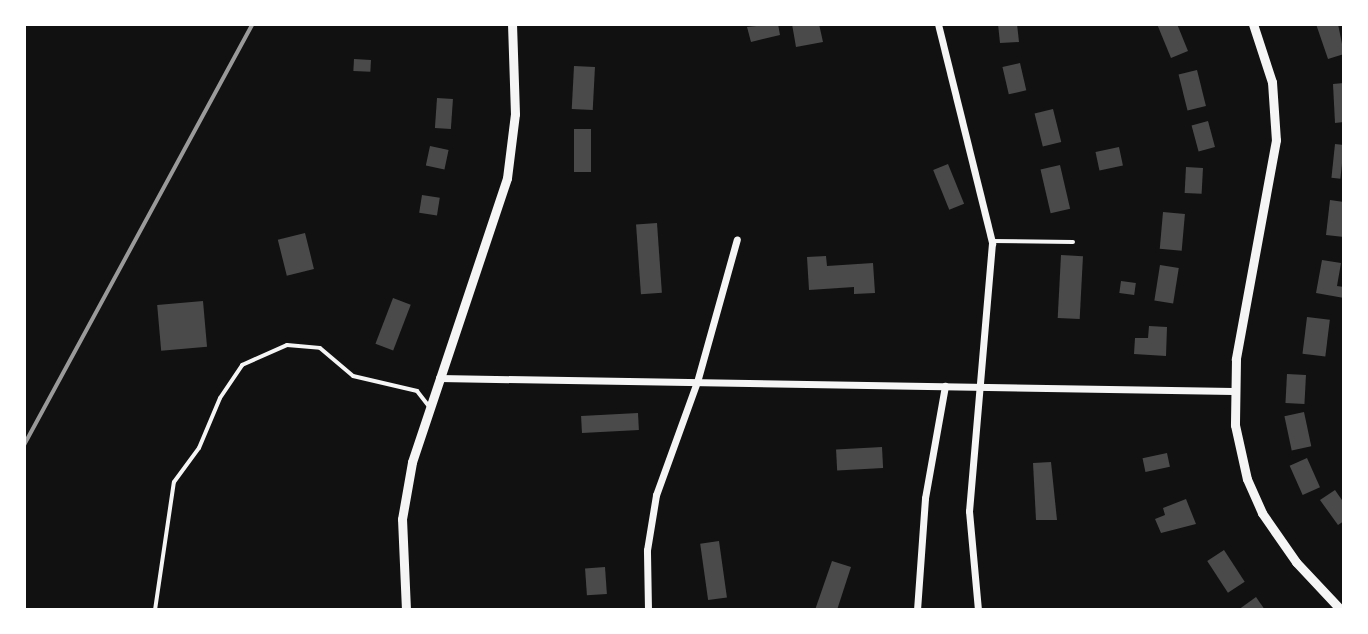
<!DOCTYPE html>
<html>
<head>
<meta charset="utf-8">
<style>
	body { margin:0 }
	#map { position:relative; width:1368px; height:634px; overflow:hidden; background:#111; font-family:"Open Sans",sans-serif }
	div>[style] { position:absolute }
	.building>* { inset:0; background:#4a4a4a; transform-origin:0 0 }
	.service>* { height:4px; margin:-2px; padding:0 2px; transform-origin:2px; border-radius:2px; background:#f5f5f5 }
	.minor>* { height:7px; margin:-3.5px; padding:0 3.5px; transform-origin:3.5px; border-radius:3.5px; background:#f5f5f5 }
	.tertiary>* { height:9px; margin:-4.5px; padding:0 4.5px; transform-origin:4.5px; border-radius:4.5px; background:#f5f5f5 }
	.rail>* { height:4px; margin:-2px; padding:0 2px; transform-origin:2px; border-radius:2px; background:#9a9a9a }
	span { translate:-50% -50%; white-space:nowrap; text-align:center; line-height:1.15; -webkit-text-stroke:8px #fff; paint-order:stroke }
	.frame { position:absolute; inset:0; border:26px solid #fff; pointer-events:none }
</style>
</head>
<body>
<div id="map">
	<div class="building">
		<div style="clip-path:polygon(778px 24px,780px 35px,751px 42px,747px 27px)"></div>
		<div style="clip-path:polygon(792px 24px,819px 24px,823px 42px,796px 47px)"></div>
		<div style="clip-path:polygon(998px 24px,1017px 24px,1019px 42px,1000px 43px)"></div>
		<div style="clip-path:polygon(1157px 24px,1177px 24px,1188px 51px,1171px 58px)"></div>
		<div style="clip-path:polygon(1316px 24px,1338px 24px,1344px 54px,1328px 59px)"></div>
		<div style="left:354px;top:59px;width:17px;height:12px;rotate:3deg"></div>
		<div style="left:1020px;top:63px;width:28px;height:18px;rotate:77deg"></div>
		<div style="left:574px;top:66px;width:21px;height:43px;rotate:3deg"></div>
		<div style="left:1197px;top:70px;width:37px;height:19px;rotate:76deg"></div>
		<div style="clip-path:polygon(1344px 83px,1344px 122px,1335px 123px,1333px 84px)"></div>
		<div style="left:437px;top:98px;width:16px;height:30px;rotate:4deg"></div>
		<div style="left:1053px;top:109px;width:34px;height:19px;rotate:76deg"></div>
		<div style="left:1208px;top:121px;width:27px;height:17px;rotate:75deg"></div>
		<div style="left:574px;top:129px;width:17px;height:43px"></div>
		<div style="left:1335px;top:144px;width:9px;height:34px;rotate:6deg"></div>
		<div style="left:430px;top:146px;width:19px;height:20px;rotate:12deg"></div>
		<div style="left:1119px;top:147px;width:19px;height:24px;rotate:78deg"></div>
		<div style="left:948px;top:164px;width:43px;height:16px;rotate:68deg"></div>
		<div style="left:1060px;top:165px;width:45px;height:20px;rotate:77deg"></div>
		<div style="left:1186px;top:167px;width:17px;height:26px;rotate:3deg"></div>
		<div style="left:422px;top:195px;width:18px;height:18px;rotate:9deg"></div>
		<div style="clip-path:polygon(1330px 200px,1344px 202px,1344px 237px,1326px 235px)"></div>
		<div style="left:1163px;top:212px;width:22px;height:37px;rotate:5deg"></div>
		<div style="left:657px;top:223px;width:70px;height:21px;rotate:86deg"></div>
		<div style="left:305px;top:233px;width:37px;height:28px;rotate:76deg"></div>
		<div style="left:1061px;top:255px;width:22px;height:63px;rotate:3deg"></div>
		<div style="clip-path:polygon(826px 256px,827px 266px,873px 263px,875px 293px,854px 294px,854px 287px,809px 290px,807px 257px)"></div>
		<div style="clip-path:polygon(1322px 260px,1341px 263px,1337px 286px,1344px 287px,1344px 298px,1316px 293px)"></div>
		<div style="left:1160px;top:265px;width:19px;height:36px;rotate:9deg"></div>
		<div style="left:1121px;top:281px;width:15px;height:12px;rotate:8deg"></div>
		<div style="left:393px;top:298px;width:19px;height:49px;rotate:21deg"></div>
		<div style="left:203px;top:301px;width:46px;height:46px;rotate:85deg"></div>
		<div style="left:1307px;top:317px;width:23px;height:37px;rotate:7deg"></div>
		<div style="clip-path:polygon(1149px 326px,1167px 327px,1166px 356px,1134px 354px,1135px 338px,1148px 338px)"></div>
		<div style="left:1287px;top:374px;width:19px;height:29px;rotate:3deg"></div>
		<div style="left:1304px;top:412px;width:35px;height:20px;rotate:78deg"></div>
		<div style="left:638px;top:413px;width:17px;height:57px;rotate:87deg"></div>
		<div style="left:882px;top:447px;width:21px;height:46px;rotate:87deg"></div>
		<div style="left:1167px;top:453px;width:14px;height:25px;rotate:78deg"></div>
		<div style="left:1307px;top:458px;width:32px;height:19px;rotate:66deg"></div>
		<div style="clip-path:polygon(1051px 462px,1057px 520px,1036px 520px,1033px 463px)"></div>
		<div style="clip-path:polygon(1335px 490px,1344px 503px,1344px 521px,1338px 525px,1320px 500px)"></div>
		<div style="clip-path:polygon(1186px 499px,1196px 524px,1161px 533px,1155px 519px,1165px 515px,1163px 508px)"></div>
		<div style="left:719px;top:541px;width:57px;height:19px;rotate:82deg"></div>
		<div style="left:1224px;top:550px;width:38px;height:20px;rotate:57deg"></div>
		<div style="clip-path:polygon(832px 561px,851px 567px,837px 610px,815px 610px)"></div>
		<div style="left:605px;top:567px;width:27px;height:20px;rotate:86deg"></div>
		<div style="clip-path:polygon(1256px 597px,1265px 610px,1238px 610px)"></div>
	</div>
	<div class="service">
		<div style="left:992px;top:241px;width:81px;rotate:0.7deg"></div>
		<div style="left:155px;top:610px;width:129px;rotate:-81.6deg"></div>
		<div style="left:174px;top:482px;width:42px;rotate:-53.7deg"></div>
		<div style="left:199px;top:448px;width:54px;rotate:-67.2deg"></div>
		<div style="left:220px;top:398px;width:40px;rotate:-56deg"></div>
		<div style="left:242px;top:365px;width:49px;rotate:-24deg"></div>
		<div style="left:287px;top:345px;width:33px;rotate:5deg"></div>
		<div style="left:320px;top:348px;width:43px;rotate:40.3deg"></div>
		<div style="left:353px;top:376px;width:66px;rotate:13.2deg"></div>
		<div style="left:417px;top:391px;width:18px;rotate:52deg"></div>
	</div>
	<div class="minor">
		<div style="left:938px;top:24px;width:226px;rotate:76.1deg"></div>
		<div style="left:992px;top:243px;width:269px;rotate:94.9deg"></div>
		<div style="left:969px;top:511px;width:99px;rotate:84.8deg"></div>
		<div style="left:439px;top:378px;width:794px;rotate:0.94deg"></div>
		<div style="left:648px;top:610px;width:60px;rotate:-91deg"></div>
		<div style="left:647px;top:550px;width:56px;rotate:-80.7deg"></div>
		<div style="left:656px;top:495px;width:120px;rotate:-70.1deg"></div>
		<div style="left:697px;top:382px;width:148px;rotate:-74.4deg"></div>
		<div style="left:917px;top:610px;width:112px;rotate:-85.9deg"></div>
		<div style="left:925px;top:498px;width:114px;rotate:-79.9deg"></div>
	</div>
	<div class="tertiary">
		<div style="left:1253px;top:24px;width:61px;rotate:71.9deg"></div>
		<div style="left:1272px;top:82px;width:58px;rotate:86.1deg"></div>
		<div style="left:1276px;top:140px;width:223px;rotate:100.4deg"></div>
		<div style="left:1236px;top:359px;width:66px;rotate:90.9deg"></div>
		<div style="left:1235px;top:425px;width:55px;rotate:77.5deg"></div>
		<div style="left:1247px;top:479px;width:37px;rotate:66deg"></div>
		<div style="left:1262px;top:513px;width:60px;rotate:55.2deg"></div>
		<div style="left:1296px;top:562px;width:66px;rotate:46.8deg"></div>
		<div style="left:406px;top:610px;width:91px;rotate:-92.5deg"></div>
		<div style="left:402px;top:519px;width:58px;rotate:-80deg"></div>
		<div style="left:412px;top:462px;width:299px;rotate:-71.5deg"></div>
		<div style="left:507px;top:178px;width:64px;rotate:-82.9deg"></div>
		<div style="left:515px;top:114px;width:90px;rotate:-91.9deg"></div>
	</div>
	<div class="rail">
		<div style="left:24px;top:445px;width:479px;rotate:-61.5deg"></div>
	</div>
	<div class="frame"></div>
</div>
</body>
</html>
